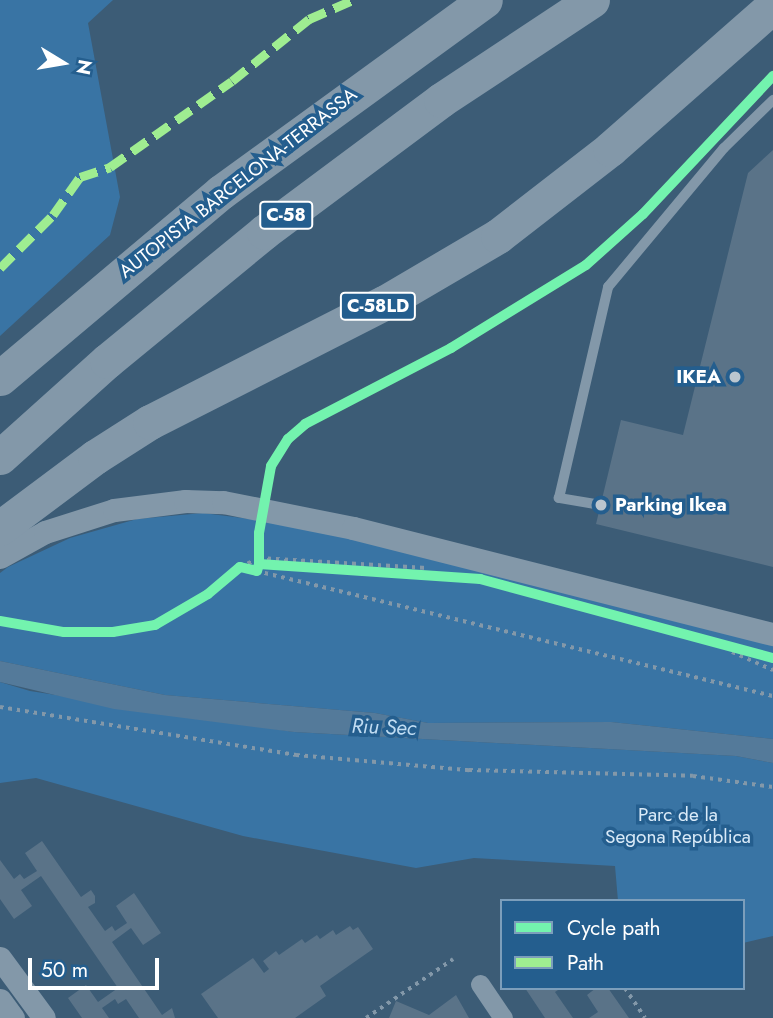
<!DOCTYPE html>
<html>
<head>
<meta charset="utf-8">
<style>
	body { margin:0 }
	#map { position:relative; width:773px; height:1018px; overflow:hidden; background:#3c5c76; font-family:Jost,sans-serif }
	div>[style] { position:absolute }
	.green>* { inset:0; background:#3974a4 }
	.water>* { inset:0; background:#547a9a }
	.building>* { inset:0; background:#5a7388 }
	.path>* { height:3.5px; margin-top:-1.75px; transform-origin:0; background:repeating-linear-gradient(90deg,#8398a9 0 3.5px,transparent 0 8.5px) }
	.service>* { height:10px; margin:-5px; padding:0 5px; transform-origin:5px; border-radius:5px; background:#8398a9 }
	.minor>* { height:19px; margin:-9.5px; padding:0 9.5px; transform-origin:9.5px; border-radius:9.5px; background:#8398a9 }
	.tertiary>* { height:23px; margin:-11.5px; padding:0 11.5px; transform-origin:11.5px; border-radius:11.5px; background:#8398a9 }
	.motorway>* { height:35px; margin:-17.5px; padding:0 17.5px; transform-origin:17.5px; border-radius:17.5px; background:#8398a9 }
	.quiet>* { height:9px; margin-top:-4.5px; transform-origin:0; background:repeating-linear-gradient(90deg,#9fed91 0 18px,transparent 0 27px) }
	.cycleway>* { height:10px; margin:-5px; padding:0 5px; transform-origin:5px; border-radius:5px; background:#73f3ae }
	.dots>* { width:19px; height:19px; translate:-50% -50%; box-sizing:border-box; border:4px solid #245e8e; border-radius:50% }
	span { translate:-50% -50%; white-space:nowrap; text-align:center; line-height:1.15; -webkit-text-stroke:7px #245e8e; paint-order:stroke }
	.shield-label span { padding:2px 5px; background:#245e8e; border:2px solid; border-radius:5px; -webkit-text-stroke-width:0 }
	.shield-label { font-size:18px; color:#fff; font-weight:700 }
	.street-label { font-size:19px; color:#fff }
	.poi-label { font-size:19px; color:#fff; font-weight:700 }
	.right { translate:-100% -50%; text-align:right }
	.left { translate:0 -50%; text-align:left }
	.park-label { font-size:19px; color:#d9eaf8 }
	.water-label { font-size:21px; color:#c0dcf2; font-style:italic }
	.legend { position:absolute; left:500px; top:899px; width:245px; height:91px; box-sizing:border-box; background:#245e8e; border:2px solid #7c9ebb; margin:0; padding:9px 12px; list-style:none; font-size:21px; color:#fff }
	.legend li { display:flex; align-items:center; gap:14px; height:35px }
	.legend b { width:35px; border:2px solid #7c9ebb }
	.north { position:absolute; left:28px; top:28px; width:70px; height:70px; -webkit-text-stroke:5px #245e8e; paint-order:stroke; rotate:101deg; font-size:19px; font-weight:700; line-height:28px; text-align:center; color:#fff }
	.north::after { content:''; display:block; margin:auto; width:24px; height:32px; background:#fff; clip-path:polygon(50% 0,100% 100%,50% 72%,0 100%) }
	.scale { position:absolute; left:28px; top:958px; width:131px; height:32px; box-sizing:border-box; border:4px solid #fff; border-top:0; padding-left:9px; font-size:21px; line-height:24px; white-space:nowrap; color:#fff; -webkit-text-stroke:5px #245e8e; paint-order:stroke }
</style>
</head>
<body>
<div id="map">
	<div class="green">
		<div style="clip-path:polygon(0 0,113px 0,88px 23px,120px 197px,110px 235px,0 336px)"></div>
		<div style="clip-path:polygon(203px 513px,273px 522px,477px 566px,773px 646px,773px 739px,611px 722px,428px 723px,375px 713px,165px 695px,0 661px,0 573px,8px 567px,70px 538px,137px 519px)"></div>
		<div style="clip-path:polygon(0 682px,30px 691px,294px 732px,736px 756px,773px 763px,773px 936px,743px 943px,743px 901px,618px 901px,615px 866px,474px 858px,416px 868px,243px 836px,36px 778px,0 783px)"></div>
	</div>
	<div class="water">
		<div style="clip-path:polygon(0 661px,165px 695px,375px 713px,428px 723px,611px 722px,773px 739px,773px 763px,736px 756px,294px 732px,114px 709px,0 682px)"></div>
	</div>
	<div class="building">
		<div style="clip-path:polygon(773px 150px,773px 567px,596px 524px,621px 420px,683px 435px,748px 173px)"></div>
		<div style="clip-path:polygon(42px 841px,81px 897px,91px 890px,95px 896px,95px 903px,88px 907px,105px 931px,112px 926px,115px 931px,127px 923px,116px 906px,134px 893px,161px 933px,143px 945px,131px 928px,112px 942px,162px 1015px,172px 1008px,175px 1018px,139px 1018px,126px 999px,118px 1004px,115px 999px,102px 1008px,109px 1018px,82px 1018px,68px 998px,86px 985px,98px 1002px,118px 988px,41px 876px,21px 890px,32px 906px,14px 919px,0 899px,0 860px,14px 879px,20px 874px,24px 879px,37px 871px,25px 853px)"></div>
		<div style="clip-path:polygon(350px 926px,353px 930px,358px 927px,373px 949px,320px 986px,326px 996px,295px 1018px,218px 1018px,201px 994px,253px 958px,264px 973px,269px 969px,263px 961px,276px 951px,279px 955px,302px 939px,305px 943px,317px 935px,320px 939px,333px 930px,336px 935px)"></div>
		<div style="clip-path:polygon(525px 988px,561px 988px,555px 992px,573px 1018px,545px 1018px)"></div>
		<div style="clip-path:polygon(596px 988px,608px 988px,629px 1018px,589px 1018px,598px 1012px,587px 995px)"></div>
		<div style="clip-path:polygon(456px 995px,469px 1018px,389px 1018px,396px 1001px,429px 1015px)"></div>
	</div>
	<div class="path">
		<div style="left:240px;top:567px;width:21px;rotate:-25deg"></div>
		<div style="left:259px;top:558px;width:168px;rotate:3.4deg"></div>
		<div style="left:0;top:621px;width:65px;rotate:9.8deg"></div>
		<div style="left:64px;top:632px;width:49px"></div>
		<div style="left:113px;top:632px;width:43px;rotate:-9.5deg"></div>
		<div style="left:155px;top:625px;width:61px;rotate:-30.3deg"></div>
		<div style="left:208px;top:594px;width:42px;rotate:-40.2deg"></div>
		<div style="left:240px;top:567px;width:548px;rotate:13.61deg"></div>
		<div style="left:734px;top:644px;width:8px;rotate:104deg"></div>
		<div style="left:732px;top:652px;width:45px;rotate:23.7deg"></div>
		<div style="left:0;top:707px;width:300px;rotate:9.2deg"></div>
		<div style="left:296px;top:755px;width:174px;rotate:5deg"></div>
		<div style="left:469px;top:770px;width:224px;rotate:1.5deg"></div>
		<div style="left:693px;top:776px;width:81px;rotate:7.8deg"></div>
		<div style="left:625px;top:988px;width:36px;rotate:56deg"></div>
		<div style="left:366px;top:1018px;width:105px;rotate:-34.1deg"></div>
	</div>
	<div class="service">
		<div style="left:601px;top:505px;width:43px;rotate:-170.5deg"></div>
		<div style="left:559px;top:498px;width:217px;rotate:-76.9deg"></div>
		<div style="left:608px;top:287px;width:181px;rotate:-50.2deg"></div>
		<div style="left:724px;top:148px;width:69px;rotate:-44.4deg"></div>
	</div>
	<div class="minor">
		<div style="left:480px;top:984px;width:41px;rotate:55.9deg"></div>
	</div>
	<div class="tertiary">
		<div style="left:0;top:557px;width:51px;rotate:-29.1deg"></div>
		<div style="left:45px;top:532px;width:72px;rotate:-17.7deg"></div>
		<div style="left:114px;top:510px;width:72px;rotate:-7.2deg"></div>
		<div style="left:185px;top:501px;width:38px;rotate:2deg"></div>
		<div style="left:223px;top:502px;width:133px;rotate:11.3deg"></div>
		<div style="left:353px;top:528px;width:433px;rotate:14.2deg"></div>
		<div style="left:0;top:958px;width:74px;rotate:53.7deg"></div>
		<div style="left:0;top:1000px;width:22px;rotate:54deg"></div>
	</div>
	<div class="motorway">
		<div style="left:0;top:378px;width:289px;rotate:-40.1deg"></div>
		<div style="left:221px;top:192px;width:326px;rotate:-36deg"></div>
		<div style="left:0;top:457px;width:144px;rotate:-41.9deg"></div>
		<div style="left:107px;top:361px;width:203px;rotate:-39.4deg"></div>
		<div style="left:264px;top:232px;width:221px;rotate:-36.7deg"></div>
		<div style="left:441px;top:100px;width:181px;rotate:-33.5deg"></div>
		<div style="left:0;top:528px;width:119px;rotate:-36.8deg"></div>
		<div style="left:95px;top:457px;width:65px;rotate:-32.5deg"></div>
		<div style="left:150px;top:422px;width:263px;rotate:-27deg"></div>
		<div style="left:384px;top:303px;width:132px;rotate:-30.4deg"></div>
		<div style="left:498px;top:236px;width:142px;rotate:-37.8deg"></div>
		<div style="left:610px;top:149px;width:217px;rotate:-41.3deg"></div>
	</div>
	<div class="quiet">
		<div style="left:0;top:268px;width:75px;rotate:-45deg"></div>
		<div style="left:53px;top:215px;width:47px;rotate:-54.6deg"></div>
		<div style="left:80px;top:177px;width:32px;rotate:-18deg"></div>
		<div style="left:110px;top:167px;width:149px;rotate:-35.2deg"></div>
		<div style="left:232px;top:81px;width:99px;rotate:-38.8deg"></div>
		<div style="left:309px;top:19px;width:48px;rotate:-23.4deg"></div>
	</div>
	<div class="cycleway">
		<div style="left:259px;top:564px;width:31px;rotate:-90deg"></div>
		<div style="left:259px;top:533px;width:68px;rotate:-79.8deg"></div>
		<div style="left:271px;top:466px;width:32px;rotate:-58deg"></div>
		<div style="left:288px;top:439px;width:23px;rotate:-41deg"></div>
		<div style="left:305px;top:424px;width:165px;rotate:-27.5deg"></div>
		<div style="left:451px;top:348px;width:158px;rotate:-31.6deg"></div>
		<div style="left:586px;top:265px;width:76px;rotate:-41.8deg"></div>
		<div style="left:643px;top:214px;width:190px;rotate:-46.7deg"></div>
		<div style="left:0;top:621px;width:65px;rotate:9.8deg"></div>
		<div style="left:64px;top:632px;width:49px"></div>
		<div style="left:113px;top:632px;width:43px;rotate:-9.5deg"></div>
		<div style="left:155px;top:625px;width:61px;rotate:-30.3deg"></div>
		<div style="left:208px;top:594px;width:42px;rotate:-40.2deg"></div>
		<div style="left:240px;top:567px;width:17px;rotate:13deg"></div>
		<div style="left:257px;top:571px;width:7px;rotate:-74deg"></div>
		<div style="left:259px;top:564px;width:222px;rotate:3.9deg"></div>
		<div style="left:480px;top:579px;width:303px;rotate:15.1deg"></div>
	</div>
	<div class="dots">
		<div style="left:735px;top:377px;background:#bbc6cf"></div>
		<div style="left:601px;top:505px;background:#bbc6cf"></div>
	</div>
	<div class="shield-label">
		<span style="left:286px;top:215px">C-58</span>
		<span style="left:378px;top:306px">C-58LD</span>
	</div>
	<div class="street-label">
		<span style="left:238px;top:183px;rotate:-38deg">AUTOPISTA BARCELONA-TERRASSA</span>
	</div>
	<div class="poi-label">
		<span class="right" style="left:721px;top:377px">IKEA</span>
		<span class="left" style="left:615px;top:505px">Parking Ikea</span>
	</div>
	<div class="park-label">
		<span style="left:678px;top:826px">Parc de la<br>Segona República</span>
	</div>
	<div class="water-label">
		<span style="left:384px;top:727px;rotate:2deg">Riu Sec</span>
	</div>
	<ul class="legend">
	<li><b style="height:9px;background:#73f3ae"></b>Cycle path</li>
	<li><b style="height:9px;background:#9fed91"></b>Path</li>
	</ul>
	<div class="north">N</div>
	<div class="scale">50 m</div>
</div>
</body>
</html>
